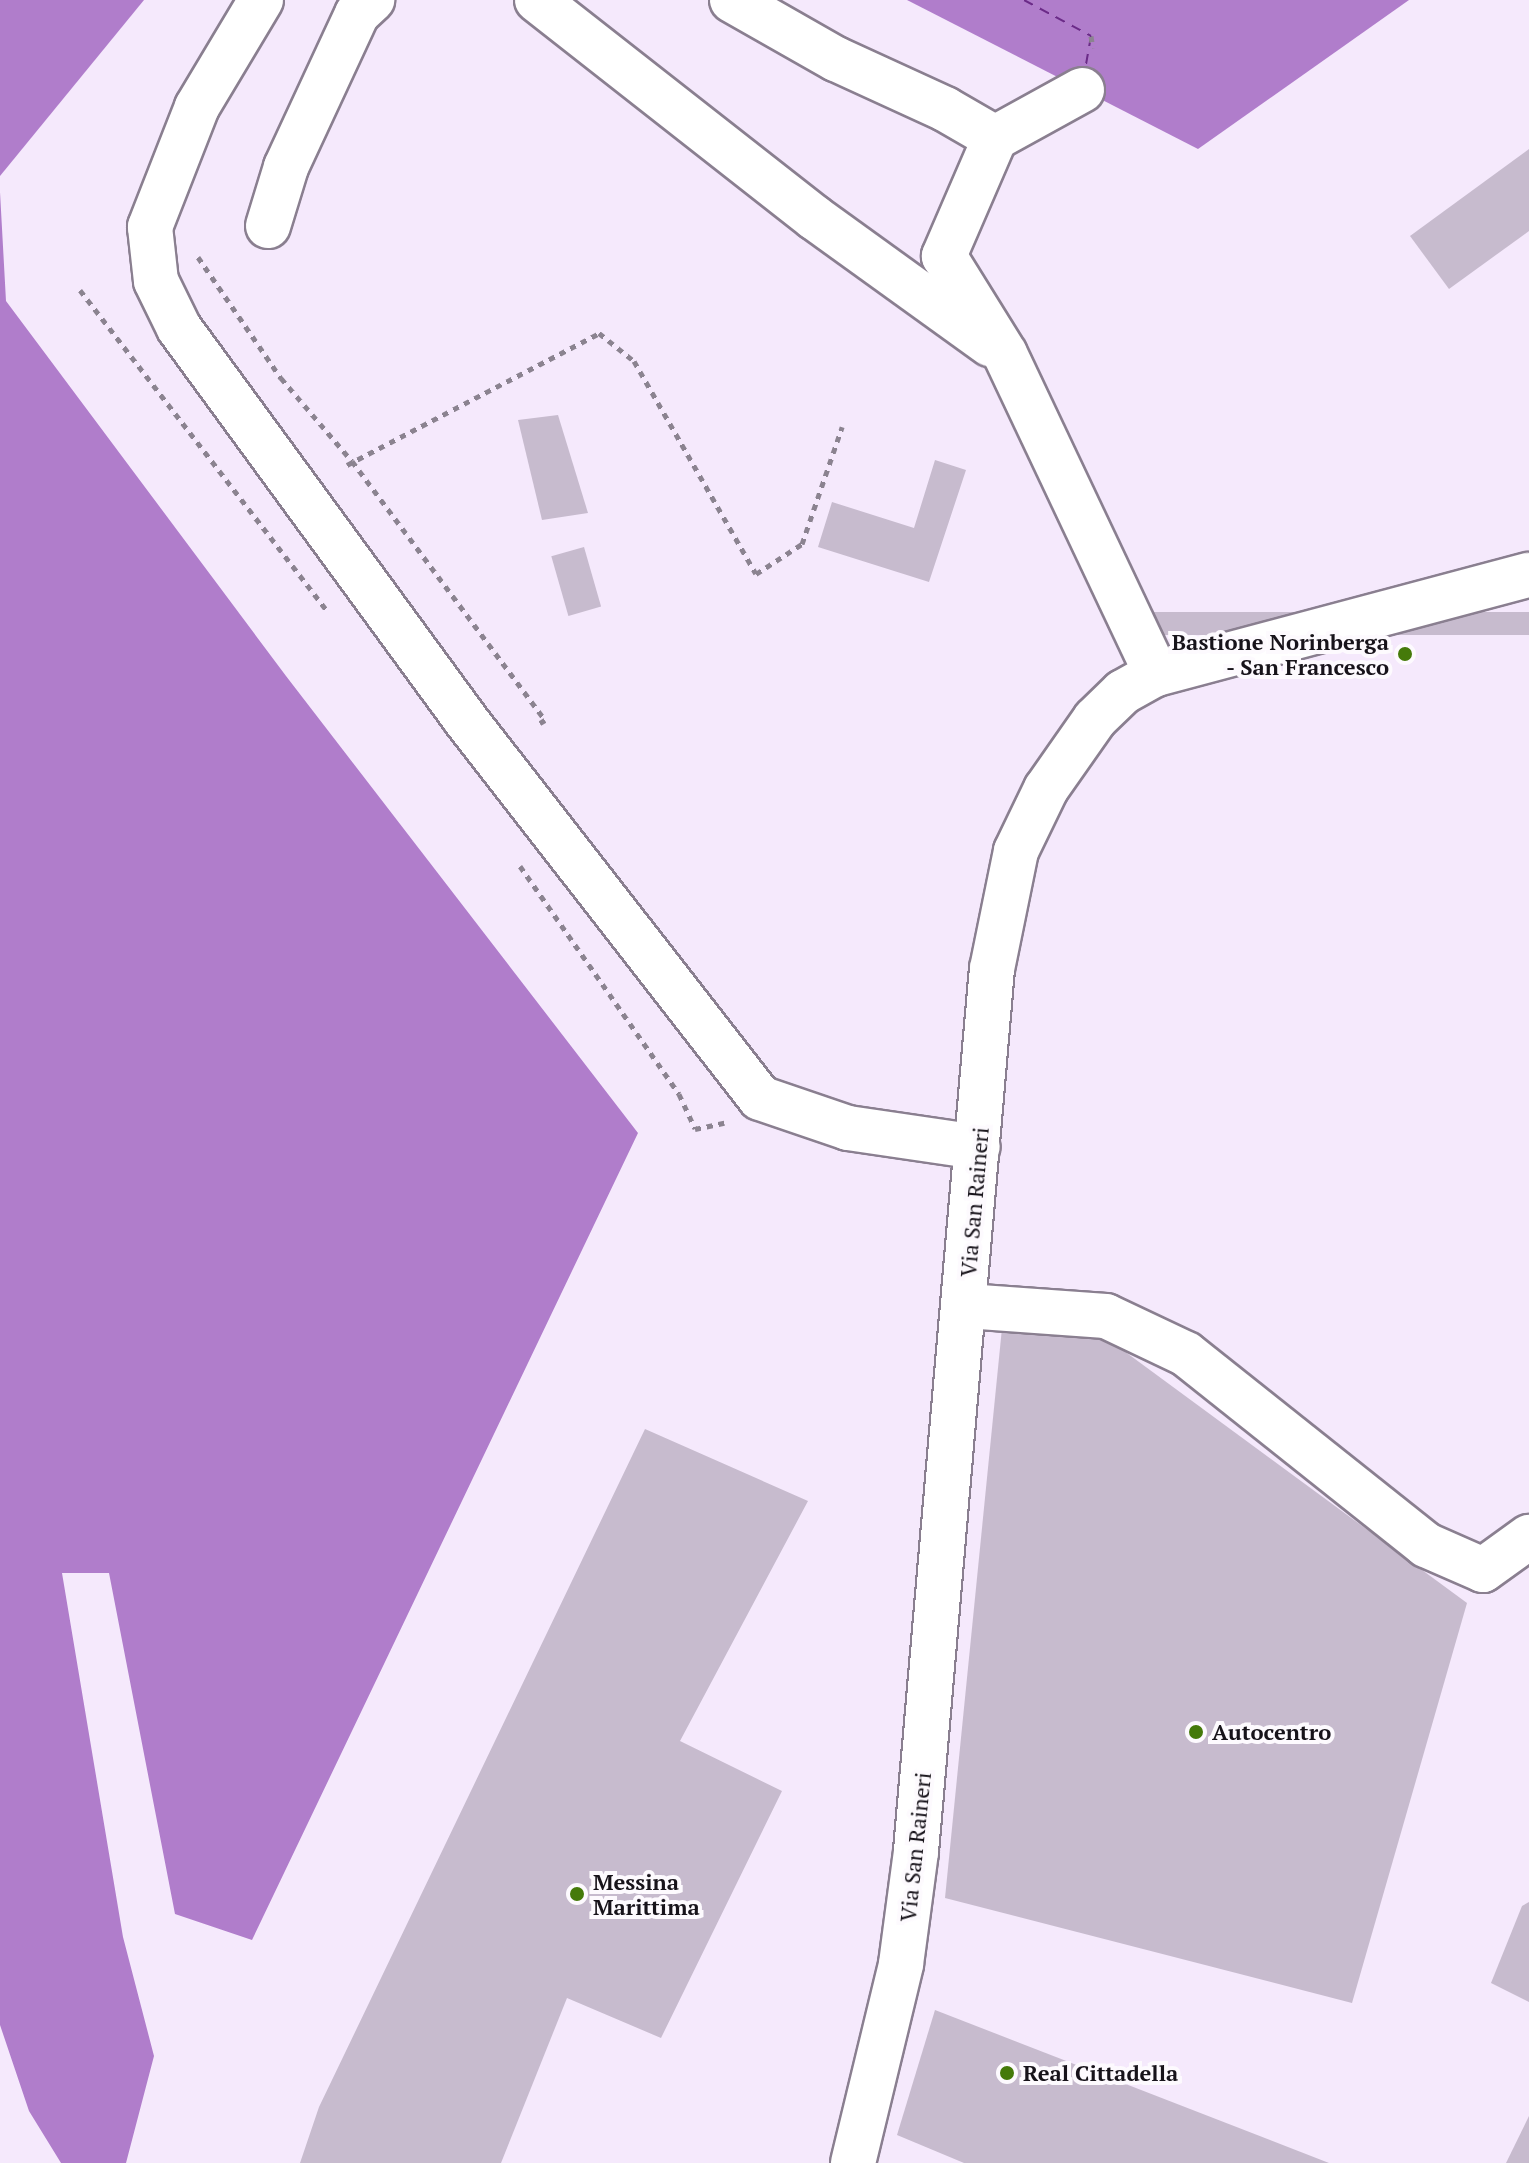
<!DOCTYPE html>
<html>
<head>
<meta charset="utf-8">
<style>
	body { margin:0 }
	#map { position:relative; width:1529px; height:2163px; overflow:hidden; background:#f5e9fc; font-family:"PT Serif",serif }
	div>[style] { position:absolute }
	.water>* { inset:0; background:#b07dcb }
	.ferry>* { height:2px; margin-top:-1px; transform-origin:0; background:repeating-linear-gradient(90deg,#6b2b88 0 10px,transparent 0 18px) }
	.building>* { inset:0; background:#c7bbce; transform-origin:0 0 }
	.path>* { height:5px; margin-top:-2.5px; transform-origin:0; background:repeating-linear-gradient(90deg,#8b8390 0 6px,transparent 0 12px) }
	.roads { filter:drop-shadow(2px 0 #8a7f90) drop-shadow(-2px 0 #8a7f90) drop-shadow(0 2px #8a7f90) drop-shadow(0 -2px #8a7f90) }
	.minor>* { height:44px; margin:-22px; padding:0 22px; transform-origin:22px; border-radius:22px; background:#fff }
	.dots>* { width:22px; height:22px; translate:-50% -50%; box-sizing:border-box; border:4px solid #fdfafe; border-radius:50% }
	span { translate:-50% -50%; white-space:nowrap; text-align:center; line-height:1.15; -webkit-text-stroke:8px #fdfafe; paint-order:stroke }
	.poi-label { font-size:22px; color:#17131a; font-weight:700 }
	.right { translate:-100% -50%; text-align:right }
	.left { translate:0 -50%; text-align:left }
	.street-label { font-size:22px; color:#17131a }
</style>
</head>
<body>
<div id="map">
	<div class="water">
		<div style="clip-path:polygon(0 0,144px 0,0 176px)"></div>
		<div style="clip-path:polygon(907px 0,1409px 0,1198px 149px)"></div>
		<div style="clip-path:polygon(0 192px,6px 301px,286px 676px,638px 1133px,252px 1940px,175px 1914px,109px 1573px,62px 1573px,123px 1937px,154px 2056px,126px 2163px,61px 2163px,29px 2111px,0 2025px)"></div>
	</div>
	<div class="ferry">
		<div style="left:1024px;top:0;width:76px;rotate:28.2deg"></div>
		<div style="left:1091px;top:36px;width:34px;rotate:100deg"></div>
	</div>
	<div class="building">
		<div style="clip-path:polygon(1529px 149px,1529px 231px,1449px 289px,1410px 236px)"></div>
		<div style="clip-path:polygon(558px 415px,588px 513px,542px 520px,518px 420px)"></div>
		<div style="clip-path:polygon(935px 460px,966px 470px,929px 582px,818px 547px,832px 502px,914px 528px)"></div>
		<div style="left:584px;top:547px;width:62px;height:34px;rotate:74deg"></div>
		<div style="left:1529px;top:612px;width:23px;height:380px;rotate:90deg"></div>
		<div style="clip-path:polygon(1002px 1328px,1101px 1334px,1467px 1603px,1352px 2003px,945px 1898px)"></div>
		<div style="clip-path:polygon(645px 1429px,808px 1501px,680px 1741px,782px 1791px,661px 2038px,567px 1998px,501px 2163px,300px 2163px,319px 2107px)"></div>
		<div style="clip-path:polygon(1529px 1902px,1529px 2002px,1491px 1983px,1522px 1906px)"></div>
		<div style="clip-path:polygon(935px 2010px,1329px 2163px,964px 2163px,897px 2135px)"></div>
		<div style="clip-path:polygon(1529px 2116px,1529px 2163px,1506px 2163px)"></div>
	</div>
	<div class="path">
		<div style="left:1091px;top:36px;width:12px;rotate:81deg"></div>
		<div style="left:198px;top:257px;width:147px;rotate:55.6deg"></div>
		<div style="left:281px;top:378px;width:109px;rotate:49.5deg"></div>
		<div style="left:352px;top:461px;width:323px;rotate:53.3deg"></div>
		<div style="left:545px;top:720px;width:6px;rotate:149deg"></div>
		<div style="left:80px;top:290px;width:403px;rotate:52.4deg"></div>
		<div style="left:347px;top:465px;width:284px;rotate:-27.6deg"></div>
		<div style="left:599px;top:333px;width:45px;rotate:38.7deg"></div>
		<div style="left:634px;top:361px;width:245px;rotate:60.2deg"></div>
		<div style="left:756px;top:574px;width:55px;rotate:-33.1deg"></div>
		<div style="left:802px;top:544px;width:124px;rotate:-71.1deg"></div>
		<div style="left:520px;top:866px;width:278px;rotate:55.1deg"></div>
		<div style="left:679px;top:1094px;width:38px;rotate:65deg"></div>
		<div style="left:695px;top:1129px;width:30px;rotate:-12deg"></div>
	</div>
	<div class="roads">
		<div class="minor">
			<div style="left:261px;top:0;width:125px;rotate:120.9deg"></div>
			<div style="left:197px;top:107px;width:129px;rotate:111.4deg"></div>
			<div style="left:150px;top:227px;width:54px;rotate:83.7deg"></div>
			<div style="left:156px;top:281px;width:52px;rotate:63.9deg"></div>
			<div style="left:179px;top:328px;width:484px;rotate:53.8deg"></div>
			<div style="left:465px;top:719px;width:480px;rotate:52.1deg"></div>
			<div style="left:760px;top:1098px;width:93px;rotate:18.8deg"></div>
			<div style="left:848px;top:1128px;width:131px;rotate:8.3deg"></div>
			<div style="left:537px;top:0;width:353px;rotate:38.1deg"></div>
			<div style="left:815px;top:218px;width:216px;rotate:35.8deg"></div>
			<div style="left:732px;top:0;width:120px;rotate:29.6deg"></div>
			<div style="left:836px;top:59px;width:120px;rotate:24.6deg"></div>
			<div style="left:945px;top:109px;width:58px;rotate:30.1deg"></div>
			<div style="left:1082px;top:90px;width:99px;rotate:151.1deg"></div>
			<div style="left:995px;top:138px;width:129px;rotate:113.4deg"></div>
			<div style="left:944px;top:256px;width:115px;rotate:58.1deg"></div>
			<div style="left:1005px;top:354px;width:354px;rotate:64.7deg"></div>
			<div style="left:268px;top:226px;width:62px;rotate:-73deg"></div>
			<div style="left:286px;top:167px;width:169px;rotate:-65.1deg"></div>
			<div style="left:357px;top:14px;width:21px;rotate:-43deg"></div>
			<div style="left:966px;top:1306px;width:140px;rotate:4.1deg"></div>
			<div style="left:1106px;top:1316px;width:89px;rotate:25.4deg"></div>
			<div style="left:1186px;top:1354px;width:307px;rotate:38.5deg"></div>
			<div style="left:1426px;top:1545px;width:62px;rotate:23.7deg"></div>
			<div style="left:1483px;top:1570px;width:57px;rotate:-35.7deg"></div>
			<div style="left:853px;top:2163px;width:205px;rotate:-76.4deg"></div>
			<div style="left:901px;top:1964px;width:114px;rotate:-82.4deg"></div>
			<div style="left:916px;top:1851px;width:885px;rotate:-85.08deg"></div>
			<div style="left:992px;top:969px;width:120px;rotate:-78.5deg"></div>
			<div style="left:1016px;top:851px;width:69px;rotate:-64.2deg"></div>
			<div style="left:1046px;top:789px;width:85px;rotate:-55deg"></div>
			<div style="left:1095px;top:719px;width:39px;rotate:-44deg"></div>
			<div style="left:1123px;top:692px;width:38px;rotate:-29deg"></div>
			<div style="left:1156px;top:674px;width:386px;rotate:-14.9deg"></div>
		</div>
	</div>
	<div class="dots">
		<div style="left:1405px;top:654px;background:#457a0a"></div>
		<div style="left:1196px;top:1732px;background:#457a0a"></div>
		<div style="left:577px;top:1894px;background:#457a0a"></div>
		<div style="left:1007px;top:2073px;background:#457a0a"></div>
	</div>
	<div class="poi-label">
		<span class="right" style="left:1389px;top:654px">Bastione Norinberga<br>- San Francesco</span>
		<span class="left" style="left:1212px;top:1732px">Autocentro</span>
		<span class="left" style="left:593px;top:1894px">Messina<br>Marittima</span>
		<span class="left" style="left:1023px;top:2073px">Real Cittadella</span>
	</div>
	<div class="street-label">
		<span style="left:974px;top:1202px;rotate:-85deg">Via San Raineri</span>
		<span style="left:915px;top:1847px;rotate:-84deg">Via San Raineri</span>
	</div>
</div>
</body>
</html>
